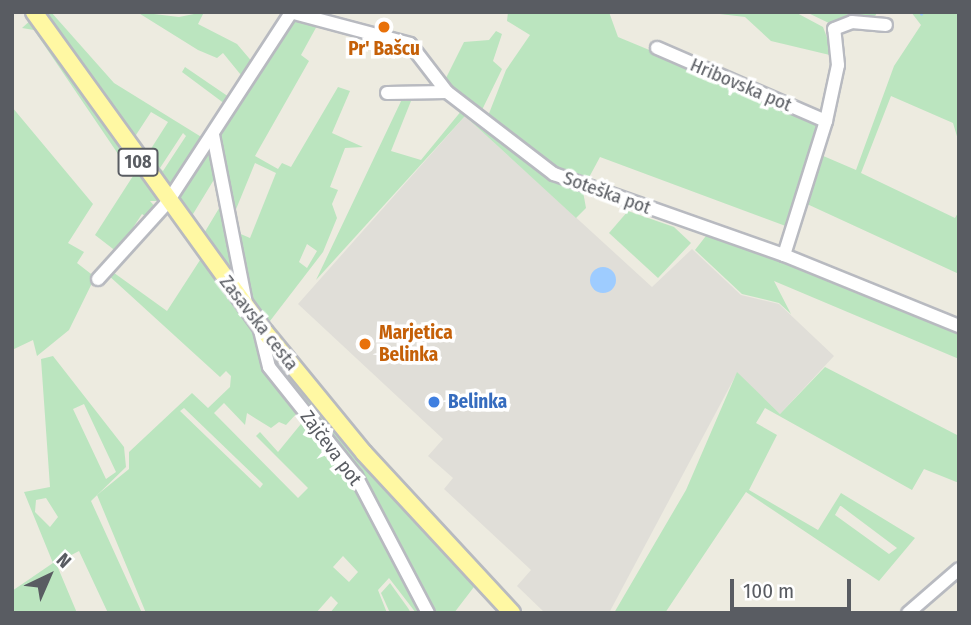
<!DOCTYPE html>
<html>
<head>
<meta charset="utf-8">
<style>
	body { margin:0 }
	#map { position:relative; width:971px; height:625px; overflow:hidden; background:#edebe0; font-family:"Fira Sans Condensed",sans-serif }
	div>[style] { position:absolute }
	.industrial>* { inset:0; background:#e0ded8 }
	.green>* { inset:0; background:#bbe5bf }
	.water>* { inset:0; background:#9eccff }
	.round { border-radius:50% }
	.stream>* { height:2.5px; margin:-1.25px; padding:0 1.25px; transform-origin:1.25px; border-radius:1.25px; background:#9eccff }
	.roads { filter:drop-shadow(2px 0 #b8bac0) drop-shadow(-2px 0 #b8bac0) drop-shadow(0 2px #b8bac0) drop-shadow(0 -2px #b8bac0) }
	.minor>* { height:12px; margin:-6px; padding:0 6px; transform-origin:6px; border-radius:6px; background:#fff }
	.major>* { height:16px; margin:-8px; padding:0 8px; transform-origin:8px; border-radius:8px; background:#fff8a3 }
	.dots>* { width:19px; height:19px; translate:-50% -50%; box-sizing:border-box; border:4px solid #fff; border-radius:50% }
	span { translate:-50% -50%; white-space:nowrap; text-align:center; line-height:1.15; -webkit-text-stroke:7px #fff; paint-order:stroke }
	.shield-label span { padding:2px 5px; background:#fff; border:2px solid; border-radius:5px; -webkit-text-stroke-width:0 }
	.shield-label { font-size:18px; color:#595c62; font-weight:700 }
	.food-label { font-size:19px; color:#c56008; font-weight:700 }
	.left { translate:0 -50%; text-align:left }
	.street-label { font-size:19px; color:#595c62 }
	.shop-label { font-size:19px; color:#366cbe; font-weight:700 }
	.frame { position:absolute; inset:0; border:14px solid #595c62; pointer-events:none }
	.north { position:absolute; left:14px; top:541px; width:70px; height:70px; -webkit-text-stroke:5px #fff; paint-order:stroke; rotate:44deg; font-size:19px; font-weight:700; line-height:28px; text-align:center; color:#595c62 }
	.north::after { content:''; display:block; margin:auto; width:24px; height:32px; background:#595c62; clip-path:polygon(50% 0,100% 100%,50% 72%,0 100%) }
	.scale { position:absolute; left:730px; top:579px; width:121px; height:32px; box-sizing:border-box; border:4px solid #595c62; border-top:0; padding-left:9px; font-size:21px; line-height:24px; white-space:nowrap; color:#595c62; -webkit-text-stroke:5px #fff; paint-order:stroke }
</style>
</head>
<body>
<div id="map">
	<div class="industrial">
		<div style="clip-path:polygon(465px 116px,652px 287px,692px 249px,741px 295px,779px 304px,834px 356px,780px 414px,737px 373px,609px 613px,545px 613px,517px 586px,531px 570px,444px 489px,453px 478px,428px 456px,443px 439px,298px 304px)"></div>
	</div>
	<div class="green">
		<div style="clip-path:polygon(evenodd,39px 12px,51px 12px,114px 83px,203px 138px,225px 104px,182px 72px,185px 67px,229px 97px,230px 101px,172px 190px,39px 12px,151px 112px,168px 122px,147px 155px,134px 138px,151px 112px,39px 12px,183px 133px,186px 136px,163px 171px,160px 168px,183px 133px)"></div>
		<div style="clip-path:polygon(137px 12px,179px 17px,204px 12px,198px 24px,237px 44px,254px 64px,245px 80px,223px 53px,217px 58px,198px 50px)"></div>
		<div style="clip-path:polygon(508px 12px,609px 12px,618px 37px,821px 121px,791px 228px,600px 157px,586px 183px,554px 169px,488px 116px,506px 70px,530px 35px,507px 21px)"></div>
		<div style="clip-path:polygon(703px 12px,795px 12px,823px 27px,834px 56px,771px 41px,745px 17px)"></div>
		<div style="clip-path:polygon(806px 12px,877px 12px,873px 21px,848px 14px,833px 25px)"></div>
		<div style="clip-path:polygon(911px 12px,959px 12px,959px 143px,953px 123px,891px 96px,861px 173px,955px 218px,959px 211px,959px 274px,807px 204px,821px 155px,856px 170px,894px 66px,921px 25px)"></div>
		<div style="clip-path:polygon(evenodd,296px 18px,318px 24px,301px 55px,309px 61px,255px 156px,278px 169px,282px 163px,291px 167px,338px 87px,350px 91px,332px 133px,363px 147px,345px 148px,330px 187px,338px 190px,332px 204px,337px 218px,323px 252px,270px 321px,253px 303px,236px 232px,250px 238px,276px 173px,255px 163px,232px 219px,218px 131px,296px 18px,307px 244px,317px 251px,307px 268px,299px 262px,307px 244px)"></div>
		<div style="clip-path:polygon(32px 19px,160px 201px,150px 201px,157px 209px,149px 219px,142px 214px,117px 252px,95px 235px,133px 176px,34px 30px,22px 28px)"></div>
		<div style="clip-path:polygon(496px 31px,502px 34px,493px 61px,502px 69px,481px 112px,445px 80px,464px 42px,489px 40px)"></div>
		<div style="clip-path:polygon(441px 94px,582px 186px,586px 208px,576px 218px,465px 116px,316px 280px,403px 97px,413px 96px,391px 151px,421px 160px,462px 110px)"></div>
		<div style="clip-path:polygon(12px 107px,93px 204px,68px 243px,84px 252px,77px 263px,95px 277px,69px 330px,37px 356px,33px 340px,12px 350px)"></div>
		<div style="clip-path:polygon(210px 144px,218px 173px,190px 219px,203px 235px,224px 200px,246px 293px,175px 207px,176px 194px)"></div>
		<div style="clip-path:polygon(628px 211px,674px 227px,691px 243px,658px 278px,609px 233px)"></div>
		<div style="clip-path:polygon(709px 232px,959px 329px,959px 359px,774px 281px,791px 314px,779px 303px,742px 294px,695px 250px)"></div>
		<div style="clip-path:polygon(evenodd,202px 257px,253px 329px,262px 360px,298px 412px,286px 425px,279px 422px,271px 428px,247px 413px,245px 425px,224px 403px,214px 413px,298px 498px,308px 488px,256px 436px,260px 432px,278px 452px,305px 419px,341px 460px,425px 613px,416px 613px,389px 578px,378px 590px,387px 613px,330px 613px,338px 603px,331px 596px,316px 613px,146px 613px,97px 495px,129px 469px,129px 452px,192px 393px,208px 408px,230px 387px,231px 376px,226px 371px,220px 377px,107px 274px,110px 270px,167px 311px,202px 257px,184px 408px,263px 484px,260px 488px,180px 411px,184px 408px,202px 257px,343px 556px,358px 572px,349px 582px,333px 567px,343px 556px)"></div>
		<div style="clip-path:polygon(262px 339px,372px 475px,477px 583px,454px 613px,430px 613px,369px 494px,281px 381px)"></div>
		<div style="clip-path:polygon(evenodd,53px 356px,124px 447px,126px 467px,91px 501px,142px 613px,108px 613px,79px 551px,56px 563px,77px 613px,12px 613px,12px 591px,53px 563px,24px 492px,50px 487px,41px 359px,53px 356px,84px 404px,116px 472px,106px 479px,73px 409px,84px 404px,53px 356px,46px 498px,58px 517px,50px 527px,35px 512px,36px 500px,46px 498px)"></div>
		<div style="clip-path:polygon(evenodd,825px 367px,959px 436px,959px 483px,924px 469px,912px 490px,765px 408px,756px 423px,777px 435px,749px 490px,818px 530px,841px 493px,915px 538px,879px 581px,746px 492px,665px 613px,614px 613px,686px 490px,737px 372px,780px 414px,825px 367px,840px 506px,841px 506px,897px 548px,889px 554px,835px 515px,840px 506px)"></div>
		<div style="clip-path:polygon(390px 583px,408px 608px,411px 613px,390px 613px,381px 593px)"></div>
	</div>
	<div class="water">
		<div class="round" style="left:590px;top:267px;width:26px;height:26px"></div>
	</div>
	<div class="stream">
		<div style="left:921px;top:14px;width:2px;rotate:-63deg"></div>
	</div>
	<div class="roads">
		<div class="minor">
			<div style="left:290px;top:12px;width:124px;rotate:14.9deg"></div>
			<div style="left:410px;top:44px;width:61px;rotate:52.4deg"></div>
			<div style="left:447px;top:92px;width:135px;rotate:37.5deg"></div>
			<div style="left:554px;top:174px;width:244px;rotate:19.4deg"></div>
			<div style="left:784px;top:255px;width:189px;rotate:22.1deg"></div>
			<div style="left:657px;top:48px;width:184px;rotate:23.4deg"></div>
			<div style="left:387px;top:93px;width:60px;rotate:-1deg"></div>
			<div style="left:213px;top:135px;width:177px;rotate:78.9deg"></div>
			<div style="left:784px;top:255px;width:140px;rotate:-72.6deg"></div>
			<div style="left:826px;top:121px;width:57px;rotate:-77.9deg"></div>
			<div style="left:838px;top:65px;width:36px;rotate:-96deg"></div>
			<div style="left:834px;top:29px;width:19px;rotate:-21deg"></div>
			<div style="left:852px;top:22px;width:34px;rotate:5deg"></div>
			<div style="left:98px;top:279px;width:103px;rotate:-47.8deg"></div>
			<div style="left:167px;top:203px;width:227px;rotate:-56.9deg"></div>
			<div style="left:258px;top:322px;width:46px;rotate:76.3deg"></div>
			<div style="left:269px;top:367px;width:139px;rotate:51.4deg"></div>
			<div style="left:356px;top:476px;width:155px;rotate:62.3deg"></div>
			<div style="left:908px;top:613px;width:67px;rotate:-40.8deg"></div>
		</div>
		<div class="major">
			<div style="left:34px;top:12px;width:395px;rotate:54.2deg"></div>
			<div style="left:265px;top:332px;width:156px;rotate:50.7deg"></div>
			<div style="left:364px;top:453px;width:218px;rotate:47.2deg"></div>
		</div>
	</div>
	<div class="dots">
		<div style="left:384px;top:27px;background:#e8710a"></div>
		<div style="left:365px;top:344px;background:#e8710a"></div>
		<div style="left:434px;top:402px;background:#3f7fe0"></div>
	</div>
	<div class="shield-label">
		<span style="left:138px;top:162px">108</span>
	</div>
	<div class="food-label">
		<span style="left:384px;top:49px">Pr' Bašcu</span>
		<span class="left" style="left:379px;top:344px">Marjetica<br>Belinka</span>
	</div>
	<div class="street-label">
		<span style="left:741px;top:85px;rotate:23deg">Hribovska pot</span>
		<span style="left:607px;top:193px;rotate:20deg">Soteška pot</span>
		<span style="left:259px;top:323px;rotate:52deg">Zasavska cesta</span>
		<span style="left:331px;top:448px;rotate:53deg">Zajčeva pot</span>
	</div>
	<div class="shop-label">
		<span class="left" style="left:448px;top:402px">Belinka</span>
	</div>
	<div class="frame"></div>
	<div class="north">N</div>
	<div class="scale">100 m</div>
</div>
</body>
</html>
